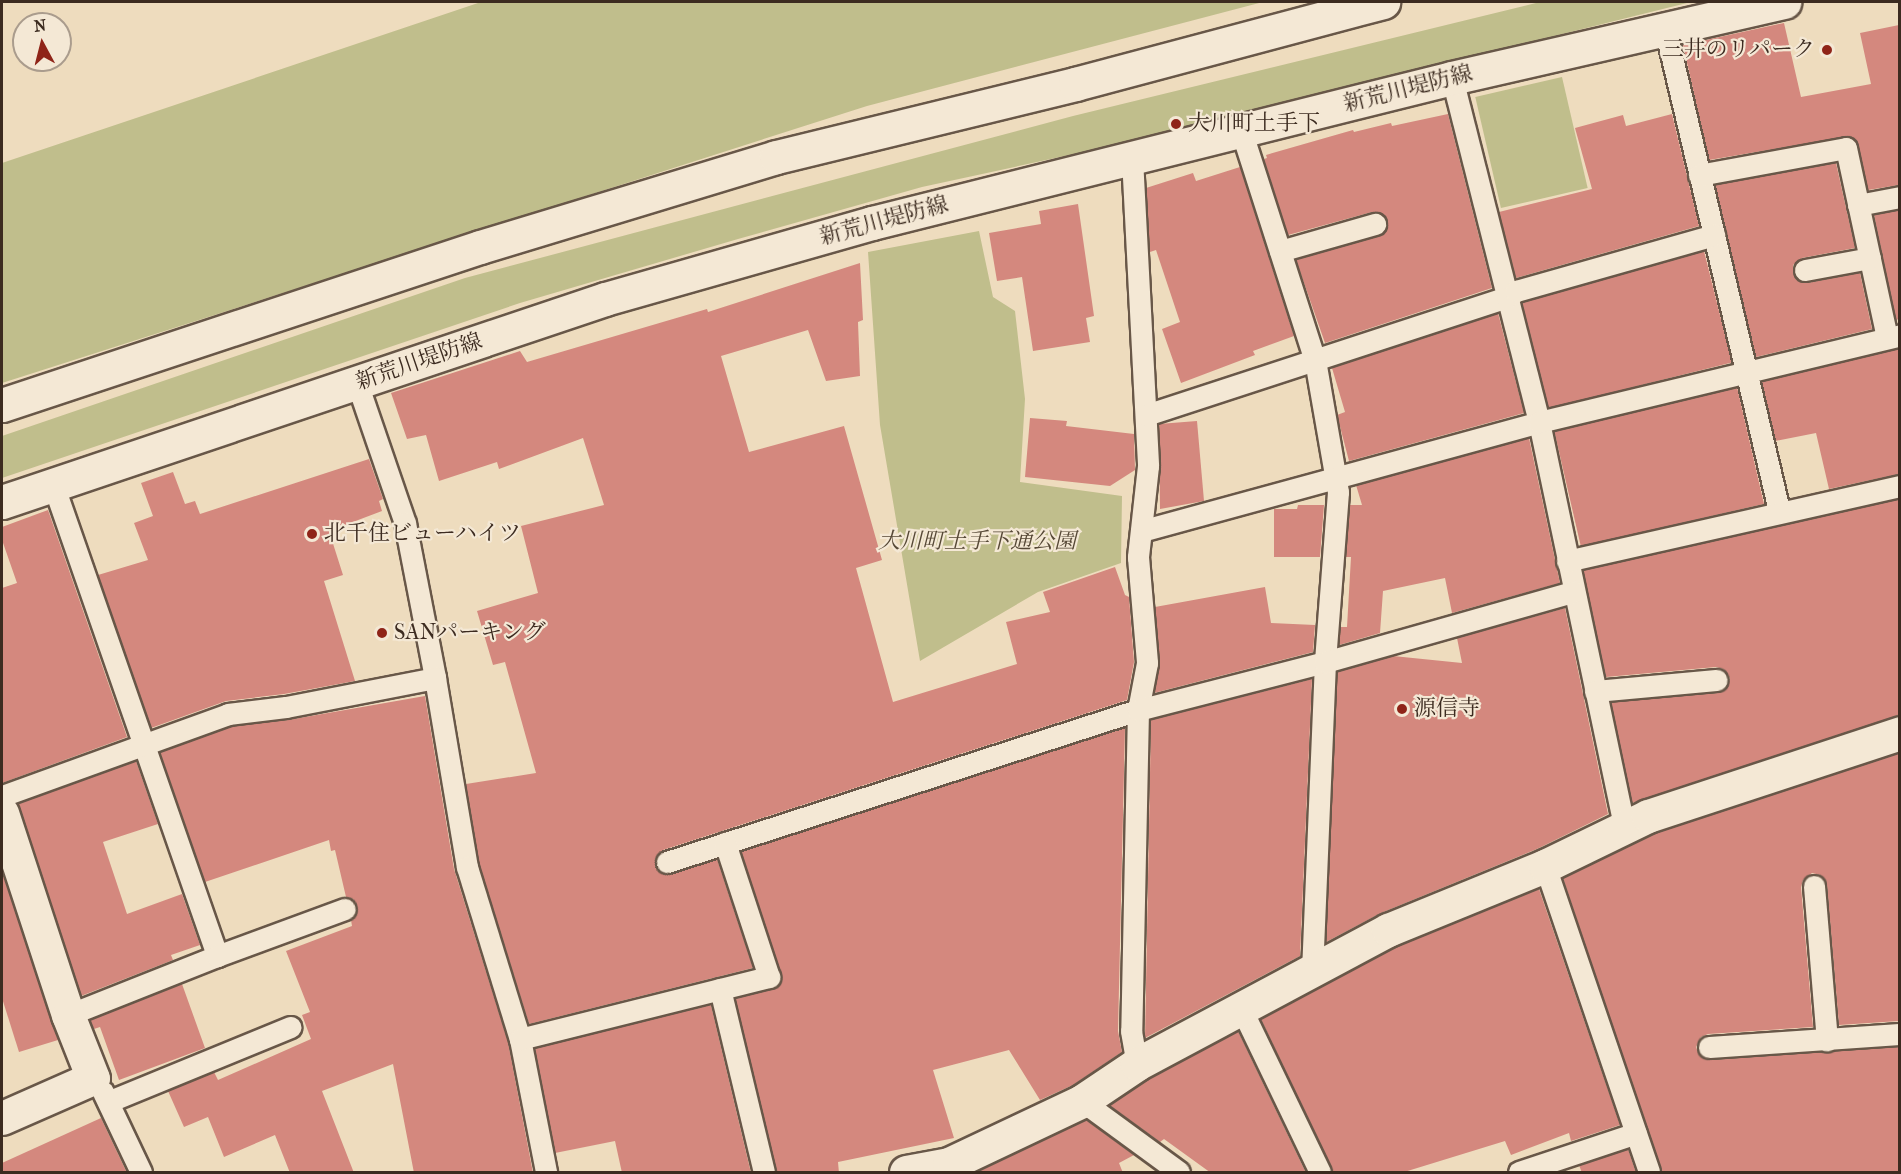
<!DOCTYPE html>
<html>
<head>
<meta charset="utf-8">
<style>
	body { margin:0 }
	#map { position:relative; width:1901px; height:1174px; overflow:hidden; background:#eedcbe; font-family:"IM FELL French Canon","Noto Serif JP",serif }
	div>[style] { position:absolute }
	.green>* { inset:0; background:#c0be8c; transform-origin:0 0 }
	.building>* { inset:0; background:#d4887e; transform-origin:0 0 }
	.roads { filter:drop-shadow(2px 0 #685748) drop-shadow(-2px 0 #685748) drop-shadow(0 2px #685748) drop-shadow(0 -2px #685748) }
	.lane>* { height:21px; margin:-10.5px; padding:0 10.5px; transform-origin:10.5px; border-radius:10.5px; background:#f4e8d5 }
	.street>* { height:33px; margin:-16.5px; padding:0 16.5px; transform-origin:16.5px; border-radius:16.5px; background:#f4e8d5 }
	.secondary>* { height:33px; margin:-16.5px; padding:0 16.5px; transform-origin:16.5px; border-radius:16.5px; background:#f4e8d5 }
	.dots>* { width:16px; height:16px; translate:-50% -50%; box-sizing:border-box; border:3px solid #f4e8d5; border-radius:50% }
	span { translate:-50% -50%; white-space:nowrap; text-align:center; line-height:1.15; -webkit-text-stroke:4.5px #f4e8d5; paint-order:stroke }
	.poi-label { font-size:22px; color:#3c2b20 }
	.right { translate:-100% -50%; text-align:right }
	.left { translate:0 -50%; text-align:left }
	.street-label { font-size:22px; color:#3c2b20 }
	.park-label { font-size:22px; color:#564836; font-style:italic }
	.frame { position:absolute; inset:0; border:3px solid #3c2b20; pointer-events:none }
	.north { position:absolute; left:12px; top:12px; width:60px; height:60px; box-sizing:border-box; background:#f4e8d5; border:2px solid #aa9c8d; border-radius:50%; rotate:353deg; font-size:16px; font-weight:700; line-height:24px; text-align:center; color:#3c2b20 }
	.north::after { content:''; display:block; margin:auto; width:21px; height:27px; background:#8f2418; clip-path:polygon(50% 0,100% 100%,50% 72%,0 100%) }
</style>
</head>
<body>
<div id="map">
	<div class="green">
		<div style="clip-path:polygon(481px 2px,1263px 2px,867px 106px,2px 383px,2px 163px)"></div>
		<div style="clip-path:polygon(1540px 2px,1691px 2px,1111px 146px,922px 187px,738px 239px,520px 303px,2px 478px,2px 436px,465px 278px,1073px 116px)"></div>
		<div style="left:1562px;top:77px;width:114px;height:89px;rotate:77deg"></div>
		<div style="clip-path:polygon(979px 231px,993px 297px,1015px 311px,1025px 399px,1020px 482px,1122px 496px,1121px 563px,1038px 592px,920px 661px,880px 425px,868px 252px)"></div>
	</div>
	<div class="building">
		<div style="clip-path:polygon(1784px 23px,1801px 97px,1871px 84px,1860px 33px,1899px 25px,1899px 185px,1868px 190px,1858px 145px,1850px 136px,1709px 160px,1683px 45px)"></div>
		<div style="clip-path:polygon(1448px 114px,1492px 288px,1325px 343px,1296px 260px,1378px 236px,1387px 228px,1387px 220px,1379px 212px,1372px 212px,1288px 235px,1264px 159px,1267px 158px,1266px 155px,1353px 130px,1354px 132px,1391px 123px,1392px 126px)"></div>
		<div style="clip-path:polygon(1672px 114px,1699px 226px,1516px 278px,1499px 212px,1592px 189px,1575px 128px,1623px 115px,1626px 126px)"></div>
		<div style="clip-path:polygon(1836px 163px,1855px 248px,1802px 258px,1793px 265px,1793px 273px,1796px 279px,1807px 283px,1860px 273px,1872px 329px,1756px 357px,1715px 185px)"></div>
		<div style="clip-path:polygon(1240px 167px,1294px 336px,1253px 351px,1255px 355px,1181px 383px,1162px 329px,1180px 322px,1156px 250px,1150px 252px,1146px 188px,1193px 173px,1196px 181px)"></div>
		<div style="clip-path:polygon(1078px 204px,1094px 316px,1086px 318px,1090px 342px,1033px 351px,1022px 277px,997px 281px,989px 233px,1041px 224px,1039px 211px)"></div>
		<div style="clip-path:polygon(1899px 210px,1899px 319px,1896px 320px,1874px 215px)"></div>
		<div style="left:1704px;top:251px;width:115px;height:189px;rotate:76deg"></div>
		<div style="clip-path:polygon(860px 263px,863px 320px,858px 322px,860px 376px,826px 381px,808px 330px,721px 356px,749px 452px,844px 426px,882px 560px,856px 568px,893px 702px,1017px 664px,1006px 622px,1050px 612px,1043px 592px,1115px 567px,1125px 595px,1129px 597px,1134px 662px,1127px 700px,663px 850px,655px 859px,655px 865px,665px 875px,717px 859px,753px 968px,529px 1024px,479px 864px,466px 784px,536px 773px,505px 662px,493px 665px,477px 611px,538px 593px,521px 526px,604px 505px,583px 438px,499px 469px,497px 462px,439px 481px,426px 435px,407px 439px,391px 393px,520px 351px,527px 362px,707px 309px,708px 312px)"></div>
		<div style="clip-path:polygon(1498px 313px,1524px 413px,1349px 461px,1337px 415px,1345px 412px,1332px 368px)"></div>
		<div style="clip-path:polygon(1899px 348px,1899px 474px,1829px 489px,1816px 433px,1775px 441px,1761px 382px)"></div>
		<div style="left:1737px;top:387px;width:120px;height:188px;rotate:77deg"></div>
		<div style="clip-path:polygon(1030px 418px,1067px 421px,1066px 426px,1134px 434px,1135px 470px,1110px 486px,1025px 477px)"></div>
		<div style="clip-path:polygon(1197px 421px,1204px 501px,1160px 509px,1159px 424px)"></div>
		<div style="clip-path:polygon(1529px 438px,1560px 583px,1452px 613px,1445px 578px,1383px 591px,1380px 633px,1339px 645px,1340px 627px,1347px 627px,1351px 557px,1346px 557px,1350px 505px,1362px 505px,1356px 485px)"></div>
		<div style="clip-path:polygon(369px 459px,383px 499px,379px 501px,382px 511px,329px 531px,343px 575px,324px 581px,355px 681px,284px 694px,226px 701px,151px 728px,98px 575px,148px 560px,134px 523px,153px 516px,141px 483px,173px 472px,185px 504px,195px 501px,200px 514px)"></div>
		<div style="clip-path:polygon(1899px 499px,1899px 715px,1632px 803px,1611px 702px,1718px 693px,1728px 686px,1730px 678px,1723px 669px,1716px 667px,1606px 677px,1583px 570px)"></div>
		<div style="clip-path:polygon(1298px 505px,1324px 505px,1320px 557px,1274px 557px,1274px 509px,1297px 509px)"></div>
		<div style="clip-path:polygon(48px 510px,127px 737px,2px 783px,2px 588px,17px 583px,2px 540px,2px 527px)"></div>
		<div style="clip-path:polygon(1265px 587px,1271px 623px,1315px 625px,1313px 652px,1154px 693px,1160px 662px,1155px 607px)"></div>
		<div style="clip-path:polygon(1565px 608px,1608px 814px,1537px 849px,1381px 913px,1326px 942px,1337px 672px,1393px 656px,1462px 663px,1457px 638px)"></div>
		<div style="clip-path:polygon(1312px 679px,1300px 956px,1145px 1038px,1151px 720px)"></div>
		<div style="clip-path:polygon(425px 696px,454px 869px,508px 1042px,533px 1173px,414px 1173px,393px 1064px,322px 1091px,354px 1173px,290px 1173px,275px 1135px,224px 1157px,208px 1117px,184px 1127px,168px 1091px,214px 1072px,218px 1080px,311px 1039px,302px 1015px,310px 1012px,286px 951px,352px 926px,351px 920px,357px 912px,357px 905px,353px 899px,346px 897px,335px 850px,331px 851px,329px 840px,205px 882px,160px 752px,231px 726px,288px 720px)"></div>
		<div style="clip-path:polygon(1125px 728px,1118px 1031px,1122px 1052px,1073px 1085px,1040px 1100px,1009px 1050px,933px 1070px,954px 1138px,838px 1162px,839px 1173px,776px 1173px,735px 999px,773px 989px,778px 985px,781px 974px,741px 851px)"></div>
		<div style="clip-path:polygon(1899px 753px,1899px 1021px,1839px 1025px,1827px 885px,1820px 875px,1812px 873px,1803px 880px,1801px 887px,1813px 1027px,1708px 1034px,1701px 1037px,1696px 1047px,1699px 1055px,1710px 1060px,1899px 1047px,1899px 1173px,1661px 1173px,1563px 878px,1655px 833px)"></div>
		<div style="clip-path:polygon(136px 761px,158px 824px,103px 842px,127px 914px,182px 894px,200px 945px,171px 955px,173px 960px,81px 996px,18px 804px)"></div>
		<div style="clip-path:polygon(2px 872px,58px 1040px,19px 1052px,2px 998px)"></div>
		<div style="clip-path:polygon(1539px 889px,1620px 1125px,1571px 1141px,1569px 1133px,1511px 1155px,1505px 1141px,1401px 1173px,1333px 1173px,1261px 1019px,1396px 947px)"></div>
		<div style="clip-path:polygon(182px 984px,205px 1048px,119px 1080px,100px 1027px,94px 1029px,90px 1020px)"></div>
		<div style="clip-path:polygon(711px 1005px,751px 1173px,622px 1173px,615px 1141px,555px 1153px,535px 1048px)"></div>
		<div style="clip-path:polygon(1238px 1031px,1306px 1173px,1211px 1173px,1164px 1139px,1160px 1142px,1109px 1105px,1147px 1080px)"></div>
		<div style="clip-path:polygon(101px 1118px,127px 1173px,2px 1173px,2px 1163px)"></div>
		<div style="clip-path:polygon(1086px 1120px,1134px 1155px,1119px 1163px,1123px 1173px,975px 1173px)"></div>
		<div style="clip-path:polygon(1628px 1149px,1636px 1173px,1582px 1173px,1579px 1165px)"></div>
	</div>
	<div class="roads">
		<div class="lane">
			<div style="left:1665px;top:28px;width:497px;rotate:76.7deg"></div>
			<div style="left:1452px;top:78px;width:355px;rotate:75.8deg"></div>
			<div style="left:1539px;top:422px;width:414px;rotate:78.1deg"></div>
			<div style="left:1241px;top:130px;width:242px;rotate:72.2deg"></div>
			<div style="left:1315px;top:360px;width:134px;rotate:80.1deg"></div>
			<div style="left:1338px;top:492px;width:170px;rotate:94.4deg"></div>
			<div style="left:1325px;top:662px;width:307px;rotate:92.4deg"></div>
			<div style="left:1132px;top:158px;width:308px;rotate:87deg"></div>
			<div style="left:1148px;top:466px;width:92px;rotate:96.3deg"></div>
			<div style="left:1138px;top:557px;width:106px;rotate:85.1deg"></div>
			<div style="left:1147px;top:663px;width:48px;rotate:100.8deg"></div>
			<div style="left:1138px;top:710px;width:321px;rotate:91.2deg"></div>
			<div style="left:1131px;top:1031px;width:34px;rotate:80deg"></div>
			<div style="left:1699px;top:175px;width:149px;rotate:-10.4deg"></div>
			<div style="left:1846px;top:148px;width:194px;rotate:77.8deg"></div>
			<div style="left:1858px;top:205px;width:43px;rotate:-10.8deg"></div>
			<div style="left:1280px;top:251px;width:99px;rotate:-15.9deg"></div>
			<div style="left:1805px;top:270px;width:66px;rotate:-10.5deg"></div>
			<div style="left:357px;top:383px;width:148px;rotate:71.1deg"></div>
			<div style="left:405px;top:523px;width:158px;rotate:79deg"></div>
			<div style="left:435px;top:678px;width:192px;rotate:80.4deg"></div>
			<div style="left:467px;top:867px;width:180px;rotate:72.9deg"></div>
			<div style="left:520px;top:1039px;width:136px;rotate:78.9deg"></div>
			<div style="left:1146px;top:415px;width:380px;rotate:-18.1deg"></div>
			<div style="left:1507px;top:297px;width:11px;rotate:-34deg"></div>
			<div style="left:1516px;top:291px;width:206px;rotate:-15.8deg"></div>
			<div style="left:53px;top:484px;width:500px;rotate:70.8deg"></div>
			<div style="left:217px;top:956px;width:160px;rotate:158.4deg"></div>
			<div style="left:1141px;top:531px;width:413px;rotate:-15.3deg"></div>
			<div style="left:1539px;top:422px;width:371px;rotate:-13.5deg"></div>
			<div style="left:1567px;top:561px;width:341px;rotate:-12.7deg"></div>
			<div style="left:1595px;top:691px;width:122px;rotate:-5.2deg"></div>
			<div style="left:2px;top:796px;width:240px;rotate:-19.9deg"></div>
			<div style="left:228px;top:714px;width:58px;rotate:-6.9deg"></div>
			<div style="left:286px;top:707px;width:152px;rotate:-11deg"></div>
			<div style="left:667px;top:862px;width:495px;rotate:-17.9deg"></div>
			<div style="left:1138px;top:710px;width:193px;rotate:-14.4deg"></div>
			<div style="left:1325px;top:662px;width:258px;rotate:-15.8deg"></div>
			<div style="left:1545px;top:866px;width:323px;rotate:71.2deg"></div>
			<div style="left:1814px;top:886px;width:155px;rotate:85.2deg"></div>
			<div style="left:217px;top:956px;width:136px;rotate:-20.2deg"></div>
			<div style="left:720px;top:989px;width:188px;rotate:76.5deg"></div>
			<div style="left:1241px;top:1008px;width:182px;rotate:64.3deg"></div>
			<div style="left:520px;top:1039px;width:257px;rotate:-14deg"></div>
			<div style="left:769px;top:977px;width:141px;rotate:-108.2deg"></div>
			<div style="left:1709px;top:1047px;width:191px;rotate:-3.9deg"></div>
			<div style="left:103px;top:1092px;width:89px;rotate:64.6deg"></div>
			<div style="left:110px;top:1101px;width:195px;rotate:-22.3deg"></div>
			<div style="left:1082px;top:1101px;width:120px;rotate:36.2deg"></div>
			<div style="left:1519px;top:1172px;width:123px;rotate:-18.4deg"></div>
		</div>
		<div class="street">
			<div style="left:2px;top:813px;width:213px;rotate:71.9deg"></div>
			<div style="left:68px;top:1015px;width:68px;rotate:68.4deg"></div>
			<div style="left:906px;top:1172px;width:44px;rotate:-10.5deg"></div>
			<div style="left:949px;top:1164px;width:147px;rotate:-25.3deg"></div>
			<div style="left:1082px;top:1101px;width:66px;rotate:-33.9deg"></div>
			<div style="left:1137px;top:1064px;width:285px;rotate:-28.1deg"></div>
			<div style="left:1388px;top:930px;width:170px;rotate:-22.2deg"></div>
			<div style="left:1545px;top:866px;width:114px;rotate:-25.9deg"></div>
			<div style="left:1648px;top:816px;width:265px;rotate:-18.2deg"></div>
		</div>
		<div class="secondary">
			<div style="left:2px;top:405px;width:503px;rotate:-18.29deg"></div>
			<div style="left:480px;top:247px;width:309px;rotate:-16.9deg"></div>
			<div style="left:776px;top:157px;width:308px;rotate:-13.7deg"></div>
			<div style="left:1075px;top:84px;width:319px;rotate:-14.9deg"></div>
			<div style="left:2px;top:502px;width:636px;rotate:-18.61deg"></div>
			<div style="left:605px;top:299px;width:278px;rotate:-15.9deg"></div>
			<div style="left:872px;top:223px;width:598px;rotate:-14.04deg"></div>
			<div style="left:1452px;top:78px;width:341px;rotate:-12.9deg"></div>
			<div style="left:2px;top:1118px;width:99px;rotate:-23.7deg"></div>
		</div>
	</div>
	<div class="dots">
		<div style="left:1827px;top:50px;background:#8f2418"></div>
		<div style="left:1176px;top:124px;background:#8f2418"></div>
		<div style="left:312px;top:534px;background:#8f2418"></div>
		<div style="left:382px;top:633px;background:#8f2418"></div>
		<div style="left:1402px;top:709px;background:#8f2418"></div>
	</div>
	<div class="poi-label">
		<span class="right" style="left:1815px;top:50px">三井のリパーク</span>
		<span class="left" style="left:1188px;top:124px">大川町土手下</span>
		<span class="left" style="left:324px;top:534px">北千住ビューハイツ</span>
		<span class="left" style="left:394px;top:633px">SANパーキング</span>
		<span class="left" style="left:1414px;top:709px">源信寺</span>
	</div>
	<div class="street-label">
		<span style="left:1408px;top:89px;rotate:-14deg">新荒川堤防線</span>
		<span style="left:884px;top:221px;rotate:-15deg">新荒川堤防線</span>
		<span style="left:419px;top:362px;rotate:-19deg">新荒川堤防線</span>
	</div>
	<div class="park-label">
		<span style="left:977px;top:542px">大川町土手下通公園</span>
	</div>
	<div class="frame"></div>
	<div class="north">N</div>
</div>
</body>
</html>
